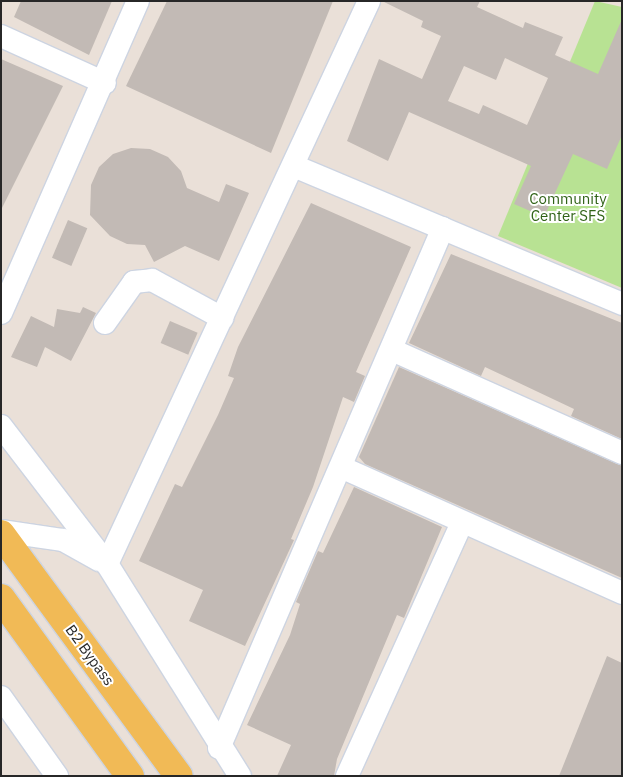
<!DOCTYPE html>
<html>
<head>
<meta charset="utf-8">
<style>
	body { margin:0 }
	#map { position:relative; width:623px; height:777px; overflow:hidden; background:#eae0d8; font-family:"IBM Plex Sans",sans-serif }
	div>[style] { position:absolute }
	.green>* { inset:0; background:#b8e293 }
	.building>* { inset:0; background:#c2bab5; transform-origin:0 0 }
	.roads { filter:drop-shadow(1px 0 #cdd4e1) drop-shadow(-1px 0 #cdd4e1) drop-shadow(0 1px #cdd4e1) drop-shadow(0 -1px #cdd4e1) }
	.minor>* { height:22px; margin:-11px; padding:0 11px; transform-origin:11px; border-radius:11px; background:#fff }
	.major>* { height:28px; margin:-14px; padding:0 14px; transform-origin:14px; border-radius:14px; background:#f1ba56 }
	span { translate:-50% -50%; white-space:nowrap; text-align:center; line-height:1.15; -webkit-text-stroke:4px #fff; paint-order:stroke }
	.park-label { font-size:15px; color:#316318 }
	.street-label { font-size:15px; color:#272727 }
	.frame { position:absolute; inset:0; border:2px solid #272727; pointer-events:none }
</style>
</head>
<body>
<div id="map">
	<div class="green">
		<div style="clip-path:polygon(595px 1px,622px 7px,622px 288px,498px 236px)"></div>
	</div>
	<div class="building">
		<div style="clip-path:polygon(21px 1px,112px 1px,89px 55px,14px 17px)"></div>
		<div style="clip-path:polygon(167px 1px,333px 1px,271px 153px,126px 86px)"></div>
		<div style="clip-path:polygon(evenodd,382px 1px,480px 1px,477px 7px,523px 28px,525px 22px,563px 37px,555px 55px,598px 74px,622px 19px,622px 135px,607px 169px,573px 154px,544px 217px,514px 204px,531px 166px,409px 112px,388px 161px,347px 141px,379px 59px,422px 79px,441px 36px,421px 27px,423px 21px,382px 1px,505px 58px,548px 78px,527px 125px,483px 105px,479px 114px,448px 101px,464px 66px,496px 80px,505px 58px)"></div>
		<div style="clip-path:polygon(1px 59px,63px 86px,1px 210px)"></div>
		<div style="clip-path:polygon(131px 148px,150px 149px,168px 157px,181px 171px,187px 188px,219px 202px,226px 184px,249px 193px,219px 261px,185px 246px,154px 262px,145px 245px,127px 244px,110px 236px,90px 215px,91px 185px,99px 167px,113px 154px)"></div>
		<div style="clip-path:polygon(311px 203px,411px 247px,356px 372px,365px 376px,354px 402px,343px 397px,313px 487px,291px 539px,294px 540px,245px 646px,189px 621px,203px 590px,139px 561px,175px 484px,182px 487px,218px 415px,234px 378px,228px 376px,238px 347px)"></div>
		<div style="left:68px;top:220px;width:21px;height:41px;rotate:23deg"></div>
		<div style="clip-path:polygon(451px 254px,622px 323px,622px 439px,571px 416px,574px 409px,485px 367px,481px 376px,409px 343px)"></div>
		<div style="clip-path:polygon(83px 307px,96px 313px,71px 361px,45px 347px,37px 367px,11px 357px,31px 316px,54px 327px,57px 309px,80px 313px)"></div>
		<div style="left:170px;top:321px;width:30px;height:24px;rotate:23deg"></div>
		<div style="clip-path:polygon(399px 367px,622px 466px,622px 578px,365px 464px,359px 457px)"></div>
		<div style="clip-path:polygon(354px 487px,442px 527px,404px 618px,397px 615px,384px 646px,337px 759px,334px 776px,277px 776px,291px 745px,247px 725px,290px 635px,300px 604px,296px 602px,318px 551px,323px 553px)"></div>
		<div style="clip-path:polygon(607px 656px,622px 663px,622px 776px,559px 776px)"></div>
	</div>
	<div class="roads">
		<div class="minor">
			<div style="left:1px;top:36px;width:114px;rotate:24.3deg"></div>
			<div style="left:294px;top:166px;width:356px;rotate:22.8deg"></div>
			<div style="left:1px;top:313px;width:341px;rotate:-66.3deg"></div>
			<div style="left:105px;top:323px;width:50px;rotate:-54.7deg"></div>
			<div style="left:134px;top:282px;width:18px;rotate:-6deg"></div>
			<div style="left:152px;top:280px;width:80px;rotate:28.5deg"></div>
			<div style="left:392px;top:350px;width:252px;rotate:24.1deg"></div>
			<div style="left:1px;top:426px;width:174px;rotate:52.5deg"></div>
			<div style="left:107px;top:564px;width:250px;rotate:57.9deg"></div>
			<div style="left:343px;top:468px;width:306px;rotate:24.1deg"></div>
			<div style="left:1px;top:531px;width:63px;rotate:8.3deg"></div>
			<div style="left:63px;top:540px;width:41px;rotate:29.1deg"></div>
			<div style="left:107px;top:564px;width:621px;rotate:-65.04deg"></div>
			<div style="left:1px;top:697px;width:97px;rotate:54.7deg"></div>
			<div style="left:219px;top:748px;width:566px;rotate:-66.7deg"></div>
			<div style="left:347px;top:776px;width:279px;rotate:-65.6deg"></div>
		</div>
		<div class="major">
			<div style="left:1px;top:534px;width:300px;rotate:53.7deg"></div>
			<div style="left:1px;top:598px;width:220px;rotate:54.1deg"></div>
		</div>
	</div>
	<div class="park-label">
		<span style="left:568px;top:207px">Community<br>Center SFS</span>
	</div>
	<div class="street-label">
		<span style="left:90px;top:655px;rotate:54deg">B2 Bypass</span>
	</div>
	<div class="frame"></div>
</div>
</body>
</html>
